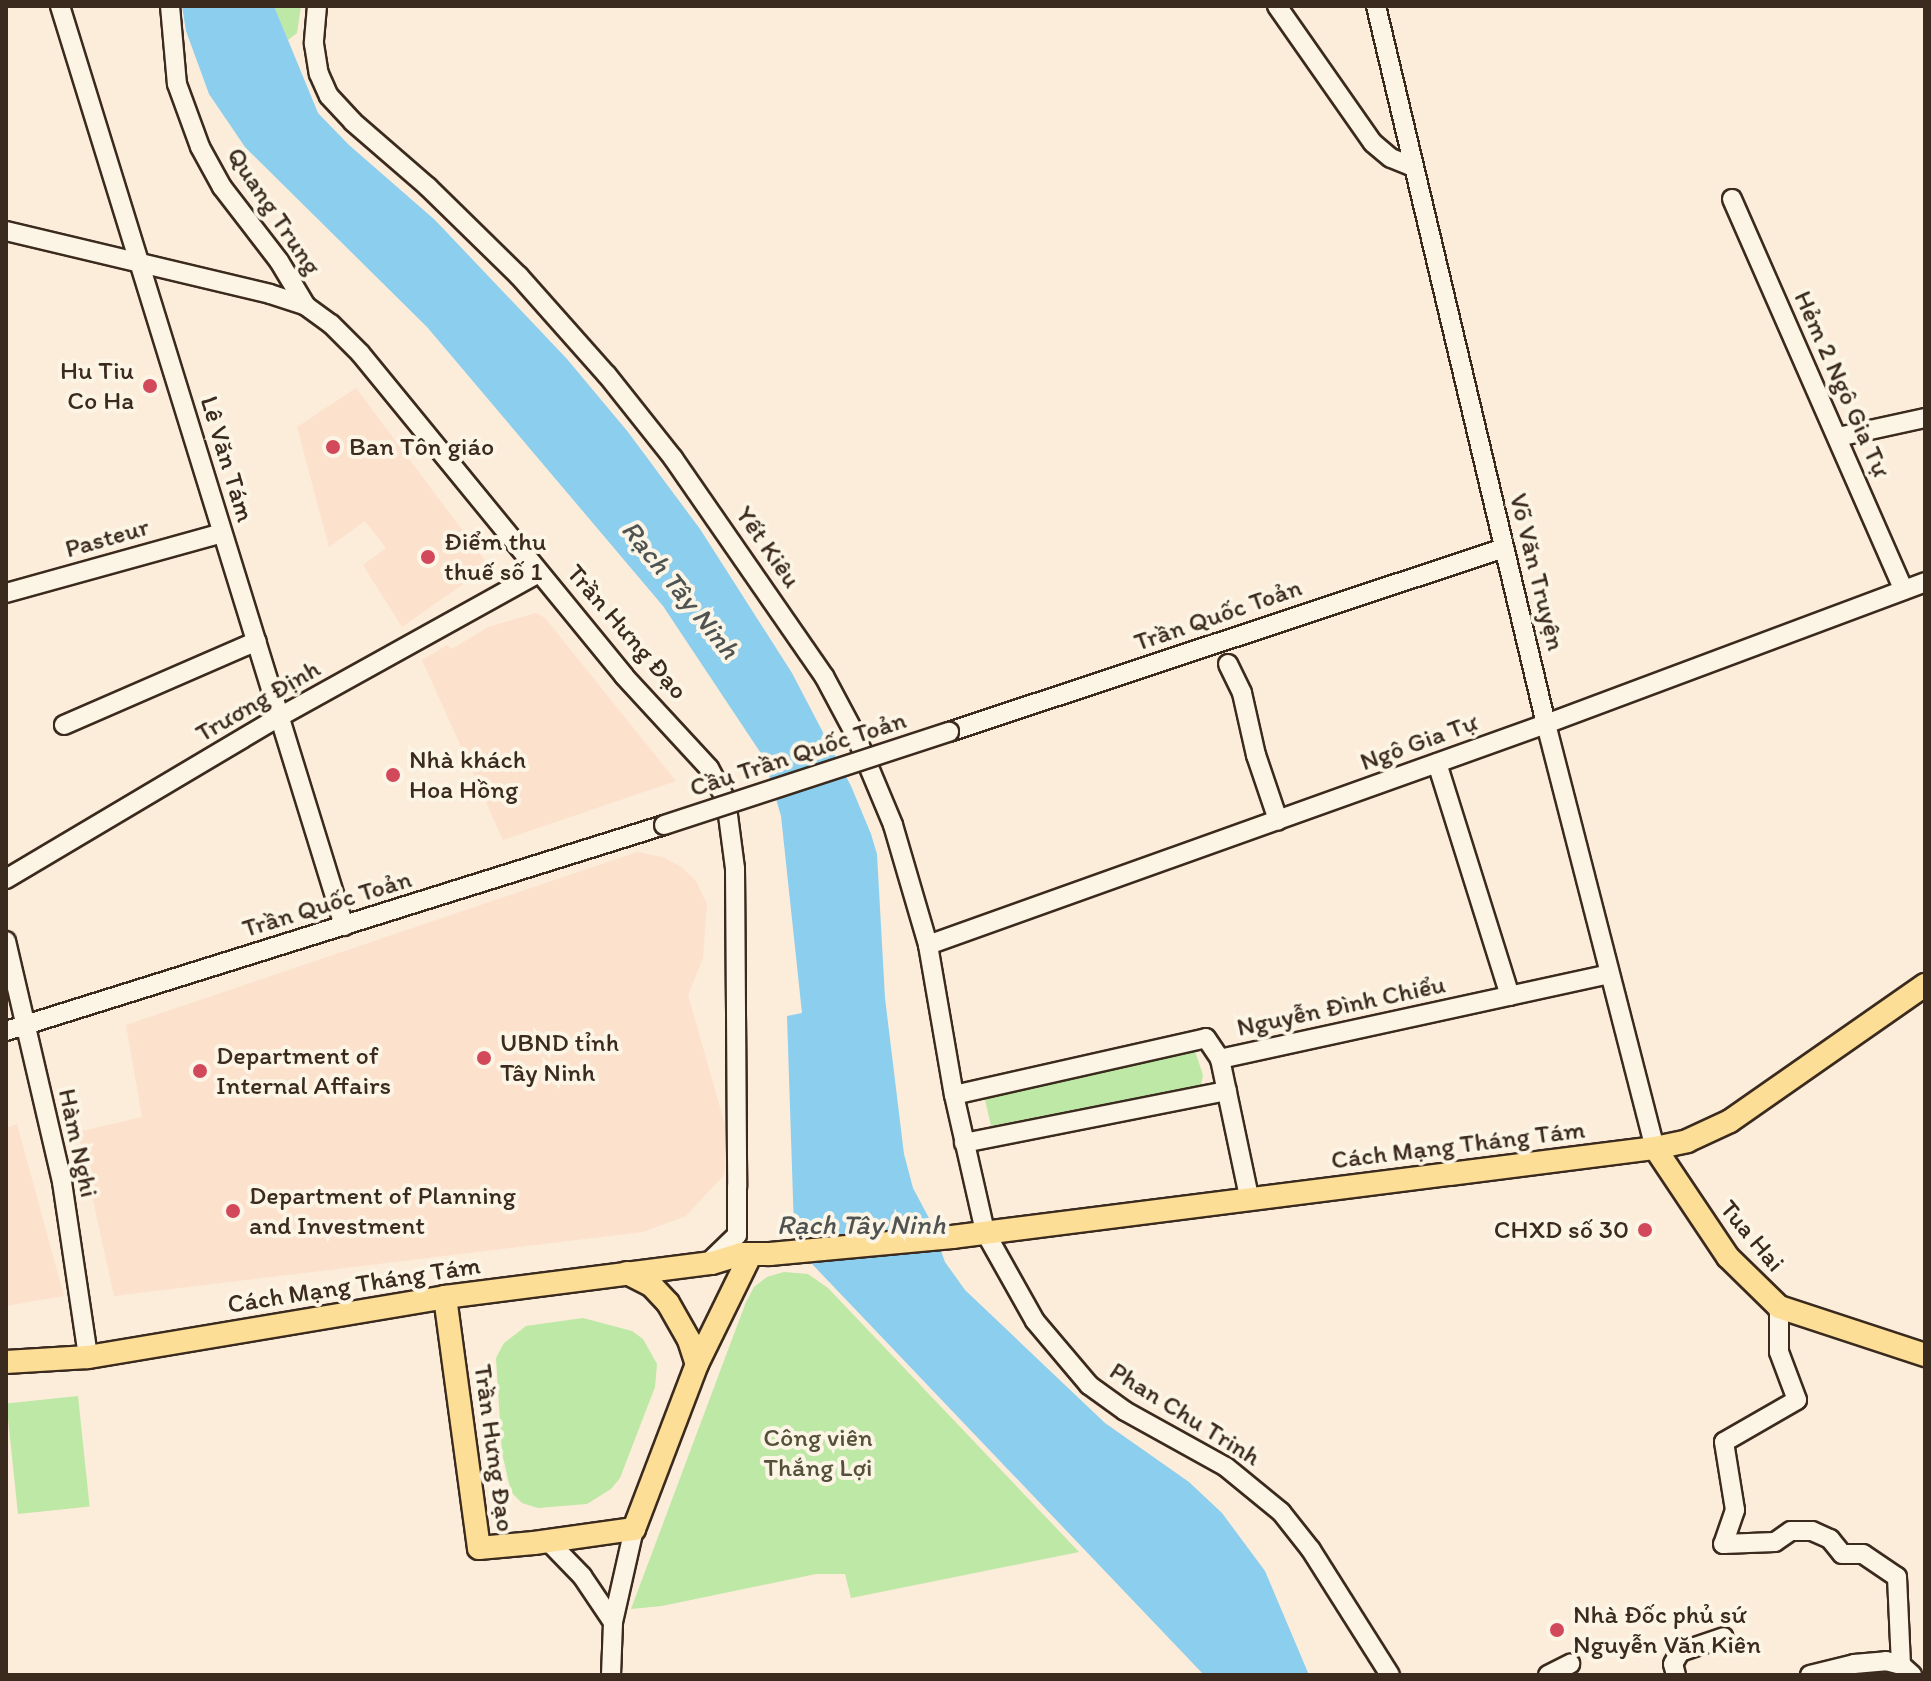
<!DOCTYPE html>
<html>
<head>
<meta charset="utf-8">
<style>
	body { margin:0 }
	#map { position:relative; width:1931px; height:1681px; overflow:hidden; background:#fcecda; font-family:Itim,sans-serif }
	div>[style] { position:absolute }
	.built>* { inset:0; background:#fce1cd }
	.green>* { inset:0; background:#bde8a5; transform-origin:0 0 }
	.water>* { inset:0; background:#8cceed }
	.roads { filter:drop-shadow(2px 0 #3b2a1e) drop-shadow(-2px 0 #3b2a1e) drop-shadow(0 2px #3b2a1e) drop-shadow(0 -2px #3b2a1e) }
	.minor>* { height:18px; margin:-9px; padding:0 9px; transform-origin:9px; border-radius:9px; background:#fcf5e5 }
	.major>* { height:22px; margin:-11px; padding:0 11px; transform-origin:11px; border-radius:11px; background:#fcde96 }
	.bridges { filter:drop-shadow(2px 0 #3b2a1e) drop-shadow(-2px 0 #3b2a1e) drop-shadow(0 2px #3b2a1e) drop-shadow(0 -2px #3b2a1e) }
	.minor-bridge>* { height:18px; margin:-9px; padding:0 9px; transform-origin:9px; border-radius:9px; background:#fcf5e5 }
	.dots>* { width:22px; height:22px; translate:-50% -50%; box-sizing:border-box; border:4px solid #fcf5e5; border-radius:50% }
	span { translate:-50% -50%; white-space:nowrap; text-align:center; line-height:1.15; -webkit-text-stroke:8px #fcf5e5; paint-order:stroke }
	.street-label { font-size:26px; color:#3b2a1e }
	.poi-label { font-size:26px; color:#3b2a1e }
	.right { translate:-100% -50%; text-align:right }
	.left { translate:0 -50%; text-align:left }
	.park-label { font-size:26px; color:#555039 }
	.water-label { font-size:28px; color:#4f5352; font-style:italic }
	.frame { position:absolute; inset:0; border:8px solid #3b2a1e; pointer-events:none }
</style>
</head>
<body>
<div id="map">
	<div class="built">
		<div style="clip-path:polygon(356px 388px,489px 566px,402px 627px,363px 565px,386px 548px,365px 521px,329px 547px,297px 427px)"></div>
		<div style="clip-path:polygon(536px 613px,545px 618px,676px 781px,503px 840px,422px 660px,447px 645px,452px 649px,488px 627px)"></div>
		<div style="clip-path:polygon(637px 852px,663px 857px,681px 867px,696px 881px,707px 904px,703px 958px,688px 995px,729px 1139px,724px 1175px,686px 1216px,643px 1232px,114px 1296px,78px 1132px,142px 1117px,126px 1025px)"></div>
		<div style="clip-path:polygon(17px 1124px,64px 1296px,6px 1306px,6px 1128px)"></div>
	</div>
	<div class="green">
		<div style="clip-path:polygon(274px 6px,301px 6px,297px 33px,288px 40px)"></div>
		<div style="clip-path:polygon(1194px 1048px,1203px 1075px,1201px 1085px,991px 1126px,984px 1095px)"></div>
		<div style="clip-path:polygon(784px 1272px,808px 1274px,828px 1288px,1079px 1552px,851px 1598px,845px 1574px,816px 1574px,662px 1606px,631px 1609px,746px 1302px,754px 1287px,767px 1277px)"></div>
		<div style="clip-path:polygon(583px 1318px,632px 1331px,643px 1339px,657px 1364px,655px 1387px,620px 1478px,611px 1489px,587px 1504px,538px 1508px,522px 1503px,511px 1492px,502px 1453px,496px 1358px,504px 1343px,526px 1326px)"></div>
		<div style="left:78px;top:1396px;width:111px;height:72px;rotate:84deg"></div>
	</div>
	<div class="water">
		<div style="clip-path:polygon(182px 6px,274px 6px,318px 113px,349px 145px,435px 220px,567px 359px,628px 432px,700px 529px,792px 673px,851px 786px,871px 834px,877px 854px,885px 998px,904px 1154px,913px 1188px,930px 1220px,945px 1262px,965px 1290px,1105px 1423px,1189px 1482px,1222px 1513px,1265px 1571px,1309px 1675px,1204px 1675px,813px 1265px,794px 1229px,787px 1016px,802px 1013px,781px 816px,764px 758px,663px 606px,427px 327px,245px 147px,209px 94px,186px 31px)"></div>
	</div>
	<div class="roads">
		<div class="minor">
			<div style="left:60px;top:6px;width:963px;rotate:72.84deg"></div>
			<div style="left:170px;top:6px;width:78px;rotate:84.9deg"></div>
			<div style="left:177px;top:84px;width:67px;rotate:69.9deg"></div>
			<div style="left:200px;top:147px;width:46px;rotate:61.2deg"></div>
			<div style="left:222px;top:187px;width:93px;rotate:52.4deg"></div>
			<div style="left:279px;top:261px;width:52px;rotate:59deg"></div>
			<div style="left:317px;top:6px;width:38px;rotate:95deg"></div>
			<div style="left:314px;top:44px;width:30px;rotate:81deg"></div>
			<div style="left:319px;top:74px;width:24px;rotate:66deg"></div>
			<div style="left:329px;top:96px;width:35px;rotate:47deg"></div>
			<div style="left:353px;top:122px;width:99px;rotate:40.9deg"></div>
			<div style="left:428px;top:187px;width:127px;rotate:44.4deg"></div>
			<div style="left:519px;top:276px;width:132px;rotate:48.4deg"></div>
			<div style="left:607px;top:375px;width:106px;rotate:51.5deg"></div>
			<div style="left:673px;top:458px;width:265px;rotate:55.3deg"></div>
			<div style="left:824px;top:676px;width:66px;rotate:61.9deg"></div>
			<div style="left:855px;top:734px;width:99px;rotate:67.3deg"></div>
			<div style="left:893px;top:825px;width:125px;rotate:73.7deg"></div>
			<div style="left:928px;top:945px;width:152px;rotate:80.2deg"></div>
			<div style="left:954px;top:1095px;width:140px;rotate:77.2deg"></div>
			<div style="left:985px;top:1232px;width:102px;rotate:60.7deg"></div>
			<div style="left:1035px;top:1321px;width:84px;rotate:49.8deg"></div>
			<div style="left:1089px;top:1385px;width:44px;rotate:35.8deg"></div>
			<div style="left:1125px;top:1411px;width:115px;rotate:29deg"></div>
			<div style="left:1226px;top:1467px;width:71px;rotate:39.3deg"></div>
			<div style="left:1281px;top:1512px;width:48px;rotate:51.7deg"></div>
			<div style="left:1311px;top:1550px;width:148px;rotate:57.7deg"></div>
			<div style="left:1277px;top:6px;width:167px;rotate:55deg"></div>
			<div style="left:1373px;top:143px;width:23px;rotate:40deg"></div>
			<div style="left:1391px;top:158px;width:24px;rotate:22deg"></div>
			<div style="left:1376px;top:6px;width:738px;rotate:76.68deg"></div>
			<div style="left:1546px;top:724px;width:438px;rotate:75.6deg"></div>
			<div style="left:1732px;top:199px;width:427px;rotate:66.3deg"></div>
			<div style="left:6px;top:231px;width:271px;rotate:13.4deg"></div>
			<div style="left:270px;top:294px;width:38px;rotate:18deg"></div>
			<div style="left:306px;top:306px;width:31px;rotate:36deg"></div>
			<div style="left:331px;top:324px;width:41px;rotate:45deg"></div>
			<div style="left:360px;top:353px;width:417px;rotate:50.7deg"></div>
			<div style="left:624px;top:676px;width:125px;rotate:47.3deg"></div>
			<div style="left:709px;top:768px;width:36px;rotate:62deg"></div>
			<div style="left:726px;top:800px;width:69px;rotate:82.5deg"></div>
			<div style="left:735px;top:868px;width:319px;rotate:89.6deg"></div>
			<div style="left:737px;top:1187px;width:48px;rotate:90deg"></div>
			<div style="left:737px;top:1235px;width:37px;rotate:136deg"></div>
			<div style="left:1838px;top:437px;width:89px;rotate:-12.3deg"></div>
			<div style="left:6px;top:593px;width:224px;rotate:-15.5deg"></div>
			<div style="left:1228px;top:664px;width:32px;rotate:64deg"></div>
			<div style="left:1242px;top:693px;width:64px;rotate:77.3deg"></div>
			<div style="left:1256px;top:755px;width:69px;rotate:71.3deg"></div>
			<div style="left:64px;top:725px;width:210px;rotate:-23.5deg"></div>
			<div style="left:949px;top:732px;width:585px;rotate:-18.34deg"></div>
			<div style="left:1437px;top:763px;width:244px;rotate:72.6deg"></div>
			<div style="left:6px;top:879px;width:320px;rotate:-30.7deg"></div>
			<div style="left:281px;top:716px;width:295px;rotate:-29deg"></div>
			<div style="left:6px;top:941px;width:247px;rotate:76.9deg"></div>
			<div style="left:62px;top:1182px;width:177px;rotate:81.5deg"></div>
			<div style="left:928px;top:945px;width:656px;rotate:-19.68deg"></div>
			<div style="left:1546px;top:724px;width:405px;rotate:-20.5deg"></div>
			<div style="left:6px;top:1031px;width:689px;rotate:-17.38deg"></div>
			<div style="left:1220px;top:1059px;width:398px;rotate:-12.3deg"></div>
			<div style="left:954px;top:1095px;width:258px;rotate:-12.7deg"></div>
			<div style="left:1206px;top:1038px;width:25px;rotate:56deg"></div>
			<div style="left:1220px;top:1059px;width:141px;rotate:78.1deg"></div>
			<div style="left:964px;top:1143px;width:268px;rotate:-11.2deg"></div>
			<div style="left:1779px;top:1307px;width:45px;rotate:90deg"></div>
			<div style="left:1779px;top:1352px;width:51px;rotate:69.4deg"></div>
			<div style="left:1797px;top:1400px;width:84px;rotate:150.1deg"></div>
			<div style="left:1724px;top:1442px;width:69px;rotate:80.8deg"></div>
			<div style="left:1735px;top:1510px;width:36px;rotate:109deg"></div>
			<div style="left:1723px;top:1544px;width:52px;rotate:-2.2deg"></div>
			<div style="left:1775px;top:1542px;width:19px;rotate:-35deg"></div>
			<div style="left:1791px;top:1531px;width:21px"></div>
			<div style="left:1812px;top:1531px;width:20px;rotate:24deg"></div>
			<div style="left:1830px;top:1539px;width:19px;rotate:51deg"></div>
			<div style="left:1842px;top:1554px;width:21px"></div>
			<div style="left:1863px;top:1554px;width:41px;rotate:34.1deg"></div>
			<div style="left:1897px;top:1577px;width:88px;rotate:87.4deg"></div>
			<div style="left:548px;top:1541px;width:49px;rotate:45.8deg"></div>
			<div style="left:582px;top:1576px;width:55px;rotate:56deg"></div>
			<div style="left:611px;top:1675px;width:53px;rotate:-87.8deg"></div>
			<div style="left:613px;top:1622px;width:95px;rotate:-77.3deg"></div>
			<div style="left:1548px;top:1675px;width:25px;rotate:-27deg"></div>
			<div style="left:1676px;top:1675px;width:11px;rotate:-105deg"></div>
			<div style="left:1673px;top:1664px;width:14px;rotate:-60deg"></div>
			<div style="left:1680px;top:1652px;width:46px;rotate:-18.8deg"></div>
			<div style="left:1810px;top:1675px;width:45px;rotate:-14deg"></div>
			<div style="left:1854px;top:1664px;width:32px;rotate:-5deg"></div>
			<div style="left:1886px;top:1661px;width:16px;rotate:15deg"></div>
			<div style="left:1901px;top:1665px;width:15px;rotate:42deg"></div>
		</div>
		<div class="major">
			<div style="left:1655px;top:1148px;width:131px;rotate:56.2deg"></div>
			<div style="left:1728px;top:1257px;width:71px;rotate:44.4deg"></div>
			<div style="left:1779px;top:1307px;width:154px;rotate:18.2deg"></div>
			<div style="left:627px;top:1273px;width:28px;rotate:27deg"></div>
			<div style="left:652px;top:1286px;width:23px;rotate:47deg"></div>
			<div style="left:668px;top:1303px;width:43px;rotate:60.4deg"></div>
			<div style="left:689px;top:1340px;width:25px;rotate:72deg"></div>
			<div style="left:445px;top:1297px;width:253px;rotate:82.3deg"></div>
			<div style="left:479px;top:1548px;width:55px;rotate:-5.2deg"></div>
			<div style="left:534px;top:1543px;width:101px;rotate:-8deg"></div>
			<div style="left:634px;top:1529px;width:177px;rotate:-69.1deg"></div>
			<div style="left:697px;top:1364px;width:120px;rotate:-63.9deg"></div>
			<div style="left:6px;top:1362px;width:82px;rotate:-3.5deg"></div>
			<div style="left:88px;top:1357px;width:362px;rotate:-9.5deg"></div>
			<div style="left:445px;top:1297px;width:269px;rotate:-7.3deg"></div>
			<div style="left:712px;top:1263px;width:30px;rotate:-17deg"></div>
			<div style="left:741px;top:1254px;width:29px"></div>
			<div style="left:770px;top:1254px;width:183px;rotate:-5.3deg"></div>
			<div style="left:952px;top:1237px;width:709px;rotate:-7.22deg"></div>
			<div style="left:1655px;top:1148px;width:33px;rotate:-12deg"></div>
			<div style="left:1687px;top:1141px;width:47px;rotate:-24.9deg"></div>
			<div style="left:1730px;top:1121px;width:238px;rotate:-34.9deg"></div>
		</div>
	</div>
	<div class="bridges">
		<div class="minor-bridge">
			<div style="left:664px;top:825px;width:300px;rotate:-18.1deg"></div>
		</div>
	</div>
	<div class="dots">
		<div style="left:150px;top:386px;background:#d1495b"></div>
		<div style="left:333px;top:447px;background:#d1495b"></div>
		<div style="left:428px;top:557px;background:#d1495b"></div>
		<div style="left:393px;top:775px;background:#d1495b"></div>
		<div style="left:484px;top:1058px;background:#d1495b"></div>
		<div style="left:200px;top:1071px;background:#d1495b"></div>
		<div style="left:233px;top:1211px;background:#d1495b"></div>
		<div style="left:1645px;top:1230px;background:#d1495b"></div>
		<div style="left:1557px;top:1630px;background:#d1495b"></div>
	</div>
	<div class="street-label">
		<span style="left:274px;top:211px;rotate:56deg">Quang Trung</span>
		<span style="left:1842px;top:384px;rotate:66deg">Hẻm 2 Ngô Gia Tự</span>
		<span style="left:227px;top:459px;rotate:73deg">Lê Văn Tám</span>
		<span style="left:107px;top:538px;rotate:-16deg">Pasteur</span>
		<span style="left:768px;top:547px;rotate:55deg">Yết Kiêu</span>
		<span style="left:1537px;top:572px;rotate:76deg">Võ Văn Truyện</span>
		<span style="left:1218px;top:615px;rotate:-19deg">Trần Quốc Toản</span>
		<span style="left:627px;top:632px;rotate:49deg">Trần Hưng Đạo</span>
		<span style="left:258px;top:701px;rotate:-30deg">Trương Định</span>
		<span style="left:1419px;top:742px;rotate:-20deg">Ngô Gia Tự</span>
		<span style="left:798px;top:754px;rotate:-18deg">Cầu Trần Quốc Toản</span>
		<span style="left:327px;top:904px;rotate:-17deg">Trần Quốc Toản</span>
		<span style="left:1341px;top:1006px;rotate:-12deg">Nguyễn Đình Chiểu</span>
		<span style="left:78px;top:1143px;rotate:78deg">Hàm Nghi</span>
		<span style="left:1458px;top:1145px;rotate:-7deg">Cách Mạng Tháng Tám</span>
		<span style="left:1752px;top:1236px;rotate:50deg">Tua Hai</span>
		<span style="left:354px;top:1285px;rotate:-9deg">Cách Mạng Tháng Tám</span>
		<span style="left:1185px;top:1414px;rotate:32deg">Phan Chu Trinh</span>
		<span style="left:494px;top:1448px;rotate:82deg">Trần Hưng Đạo</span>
	</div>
	<div class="poi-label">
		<span class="right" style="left:134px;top:386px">Hu Tiu<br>Co Ha</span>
		<span class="left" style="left:349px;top:447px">Ban Tôn giáo</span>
		<span class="left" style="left:444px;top:557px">Điểm thu<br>thuế số 1</span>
		<span class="left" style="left:409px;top:775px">Nhà khách<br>Hoa Hồng</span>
		<span class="left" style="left:500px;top:1058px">UBND tỉnh<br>Tây Ninh</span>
		<span class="left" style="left:216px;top:1071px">Department of<br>Internal Affairs</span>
		<span class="left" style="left:249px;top:1211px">Department of Planning<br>and Investment</span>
		<span class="right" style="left:1629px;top:1230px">CHXD số 30</span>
		<span class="left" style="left:1573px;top:1630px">Nhà Đốc phủ sứ<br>Nguyễn Văn Kiên</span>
	</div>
	<div class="park-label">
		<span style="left:818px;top:1453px">Công viên<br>Thắng Lợi</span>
	</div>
	<div class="water-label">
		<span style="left:681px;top:589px;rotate:51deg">Rạch Tây Ninh</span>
		<span style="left:861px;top:1224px">Rạch Tây Ninh</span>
	</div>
	<div class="frame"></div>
</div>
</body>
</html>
